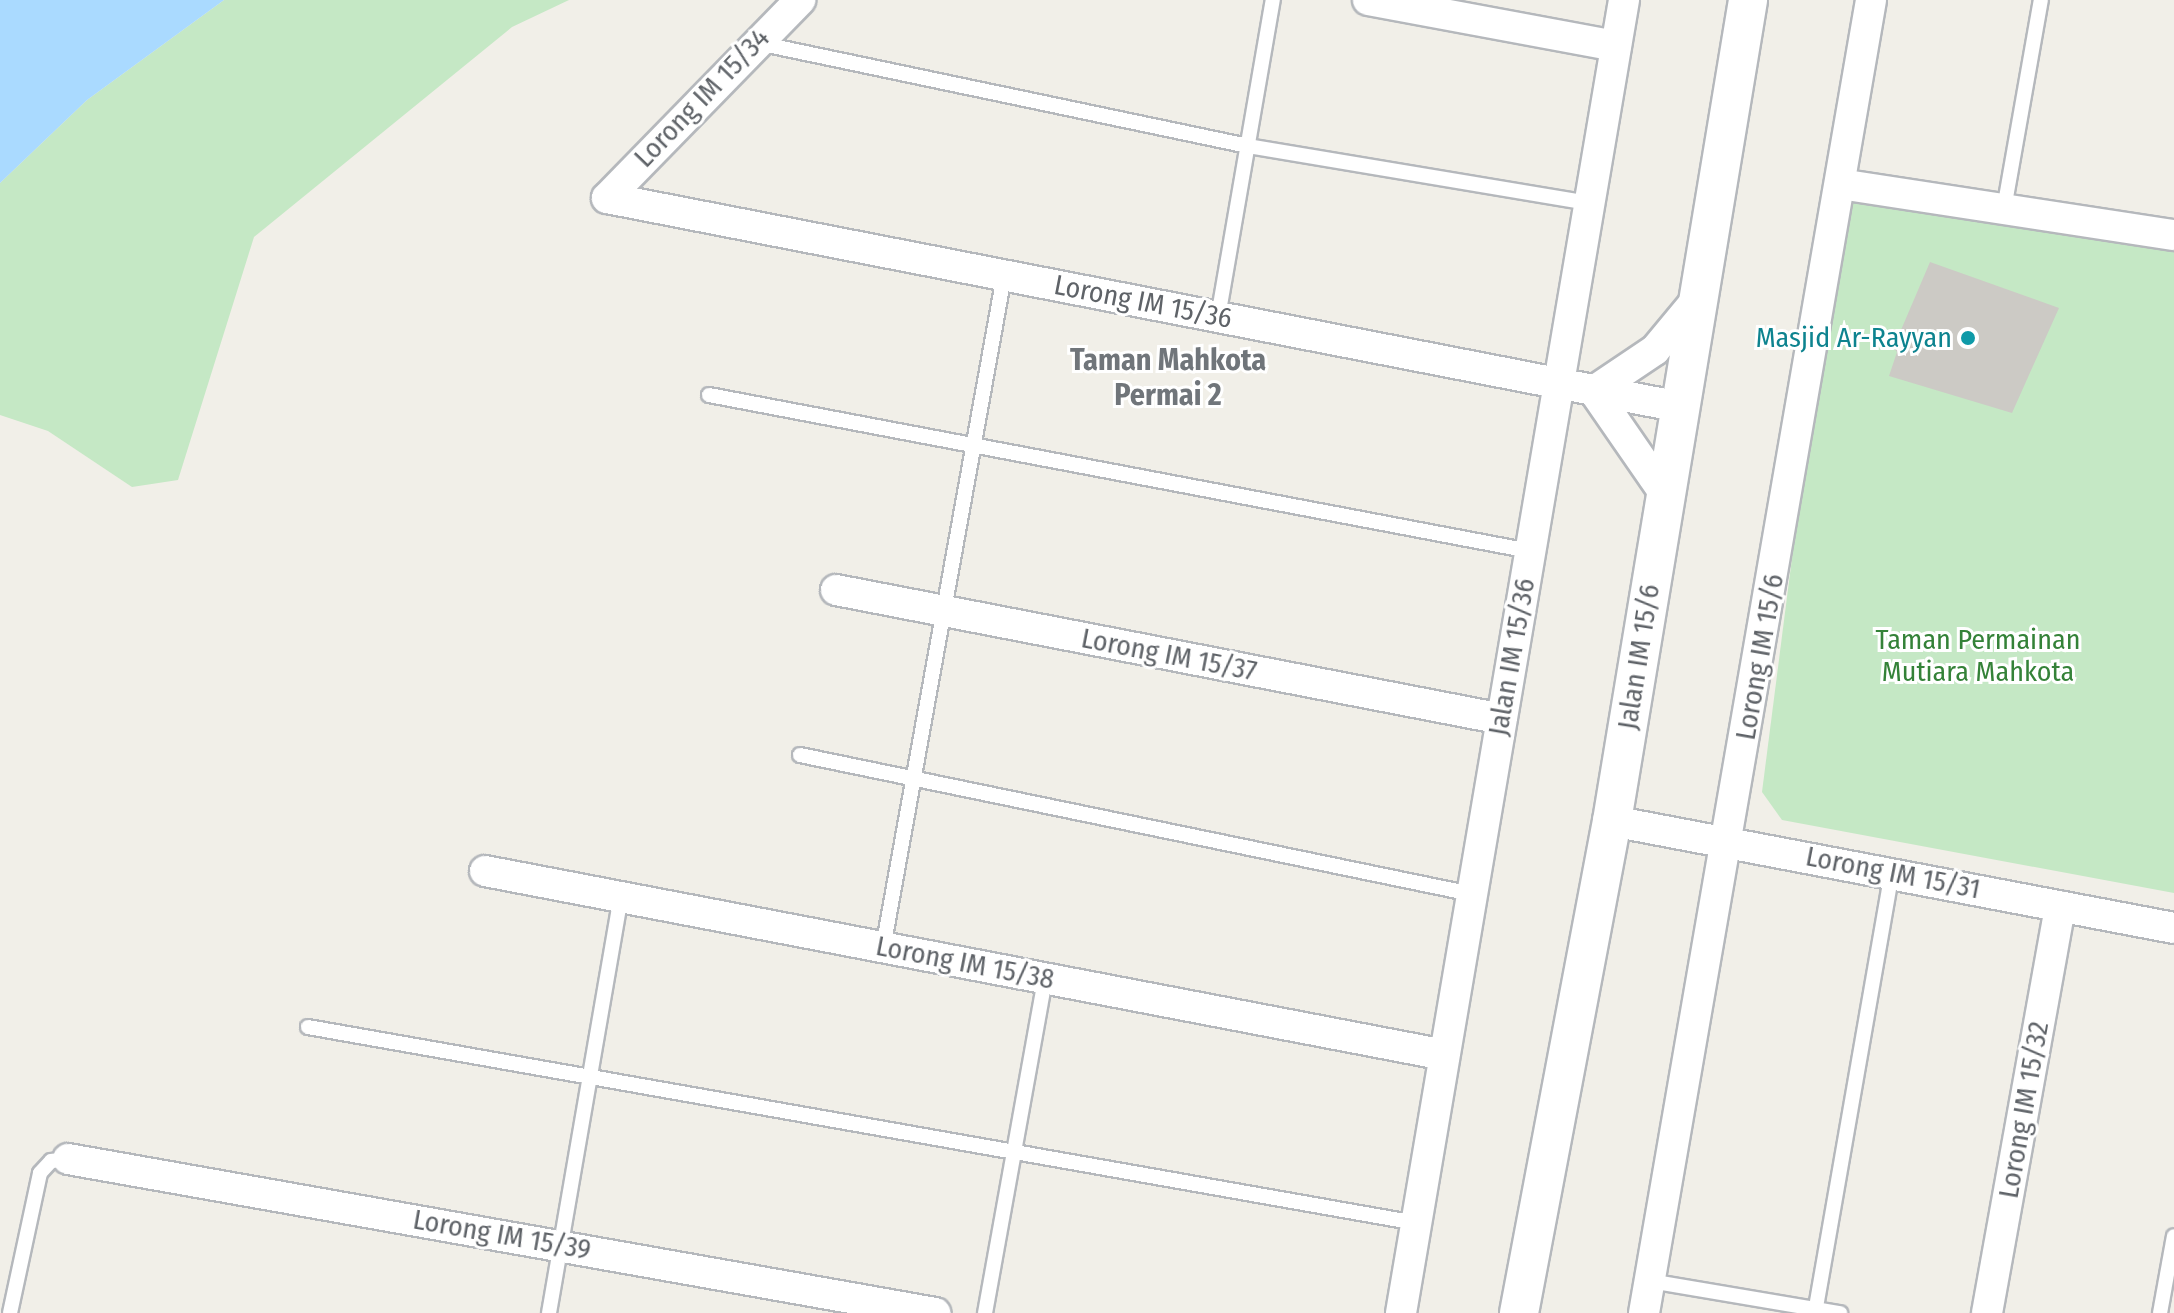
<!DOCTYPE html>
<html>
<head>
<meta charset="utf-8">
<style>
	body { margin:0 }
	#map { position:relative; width:2174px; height:1313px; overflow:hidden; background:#f1efe8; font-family:"Fira Sans Condensed",sans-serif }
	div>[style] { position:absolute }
	.green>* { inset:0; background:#c5e8c5 }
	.water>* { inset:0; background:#aadaff }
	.building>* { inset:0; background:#cccac5 }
	.roads { filter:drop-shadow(2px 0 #b5b8bc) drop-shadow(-2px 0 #b5b8bc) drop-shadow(0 2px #b5b8bc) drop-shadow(0 -2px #b5b8bc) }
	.service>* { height:14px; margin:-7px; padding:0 7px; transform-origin:7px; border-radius:7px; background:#fff }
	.minor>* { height:30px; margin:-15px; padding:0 15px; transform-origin:15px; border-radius:15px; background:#fff }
	.tertiary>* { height:38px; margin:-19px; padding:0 19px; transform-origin:19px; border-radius:19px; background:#fff }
	.dots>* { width:22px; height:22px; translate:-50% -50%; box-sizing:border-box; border:4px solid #fff; border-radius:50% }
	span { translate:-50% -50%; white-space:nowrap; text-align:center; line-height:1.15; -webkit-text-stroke:6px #fff; paint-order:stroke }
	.street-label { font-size:28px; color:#5f6368 }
	.culture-label { font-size:28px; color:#0d838f }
	.right { translate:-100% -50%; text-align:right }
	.park-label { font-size:28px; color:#348238 }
	.neighbourhood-label { font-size:30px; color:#70757a; font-weight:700 }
</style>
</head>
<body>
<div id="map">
	<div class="green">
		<div style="clip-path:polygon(224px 0,569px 0,512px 27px,254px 237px,178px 480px,132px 487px,48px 431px,0 415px,0 183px,87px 100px)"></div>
		<div style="clip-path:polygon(1840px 184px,2174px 235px,2174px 893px,1782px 820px,1762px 792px)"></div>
	</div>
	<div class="water">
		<div style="clip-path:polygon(0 0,224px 0,87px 100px,0 183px)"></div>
	</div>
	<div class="building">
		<div style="clip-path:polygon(1930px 262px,2059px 308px,2012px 413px,1889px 376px,1897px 352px,1886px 340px,1898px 337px)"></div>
	</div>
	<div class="roads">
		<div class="service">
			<div style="left:758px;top:43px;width:501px;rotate:11.87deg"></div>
			<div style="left:1248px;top:146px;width:346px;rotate:9.5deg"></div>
			<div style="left:2004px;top:209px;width:212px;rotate:-80deg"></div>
			<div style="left:1218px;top:317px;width:322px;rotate:-80.2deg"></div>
			<div style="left:709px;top:395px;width:836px;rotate:10.76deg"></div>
			<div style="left:800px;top:755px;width:686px;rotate:11.69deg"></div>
			<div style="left:883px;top:948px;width:683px;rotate:-79.79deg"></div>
			<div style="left:308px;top:1027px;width:1125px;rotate:10.03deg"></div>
			<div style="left:1650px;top:1281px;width:193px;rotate:9.6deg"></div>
			<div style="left:10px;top:1313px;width:143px;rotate:-77.9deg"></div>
			<div style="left:40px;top:1173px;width:16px;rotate:-47deg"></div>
			<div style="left:51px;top:1161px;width:17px;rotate:-7deg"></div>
			<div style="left:549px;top:1313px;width:422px;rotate:-80.2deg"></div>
			<div style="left:985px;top:1313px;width:339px;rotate:-79.8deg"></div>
			<div style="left:1815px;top:1313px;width:449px;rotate:-80.1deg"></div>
			<div style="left:2160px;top:1313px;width:78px;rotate:-79.7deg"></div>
		</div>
		<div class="minor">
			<div style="left:1368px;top:0;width:252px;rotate:10.5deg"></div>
			<div style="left:1840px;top:184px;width:338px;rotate:8.7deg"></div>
			<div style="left:607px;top:198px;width:1093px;rotate:11.02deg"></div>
			<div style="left:607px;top:198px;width:277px;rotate:-45.7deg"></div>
			<div style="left:1665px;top:494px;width:125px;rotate:-124.6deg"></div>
			<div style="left:1594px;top:391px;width:73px;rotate:-33.9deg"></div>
			<div style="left:1655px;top:350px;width:70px;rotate:-50.2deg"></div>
			<div style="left:836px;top:590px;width:678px;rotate:10.96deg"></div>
			<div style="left:1612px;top:821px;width:572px;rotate:10.78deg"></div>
			<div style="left:485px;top:871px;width:977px;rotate:10.85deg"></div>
			<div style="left:68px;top:1159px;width:881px;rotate:10.07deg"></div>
			<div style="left:1401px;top:1313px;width:1332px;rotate:-80.36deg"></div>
			<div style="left:1644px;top:1313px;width:1332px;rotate:-80.19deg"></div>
			<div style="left:1987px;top:1313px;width:413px;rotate:-79.8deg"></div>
		</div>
		<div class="tertiary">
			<div style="left:1519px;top:1313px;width:501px;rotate:-79.3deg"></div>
			<div style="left:1612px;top:821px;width:832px;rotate:-80.59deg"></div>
		</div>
	</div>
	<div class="dots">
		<div style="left:1968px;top:338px;background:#0f9aa8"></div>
	</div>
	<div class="street-label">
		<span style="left:702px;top:98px;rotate:-46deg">Lorong IM 15/34</span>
		<span style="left:1143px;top:302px;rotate:11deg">Lorong IM 15/36</span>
		<span style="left:1169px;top:655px;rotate:11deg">Lorong IM 15/37</span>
		<span style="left:1512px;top:657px;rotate:-80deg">Jalan IM 15/36</span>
		<span style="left:1639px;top:657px;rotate:-81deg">Jalan IM 15/6</span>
		<span style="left:1760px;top:657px;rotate:-80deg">Lorong IM 15/6</span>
		<span style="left:1893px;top:873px;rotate:11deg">Lorong IM 15/31</span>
		<span style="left:965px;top:963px;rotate:11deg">Lorong IM 15/38</span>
		<span style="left:2024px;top:1110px;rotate:-80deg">Lorong IM 15/32</span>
		<span style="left:502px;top:1235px;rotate:10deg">Lorong IM 15/39</span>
	</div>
	<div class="culture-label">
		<span class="right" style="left:1952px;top:338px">Masjid Ar-Rayyan</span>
	</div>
	<div class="park-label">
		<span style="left:1978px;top:656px">Taman Permainan<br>Mutiara Mahkota</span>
	</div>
	<div class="neighbourhood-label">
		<span style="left:1168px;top:377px">Taman Mahkota<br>Permai 2</span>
	</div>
</div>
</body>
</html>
